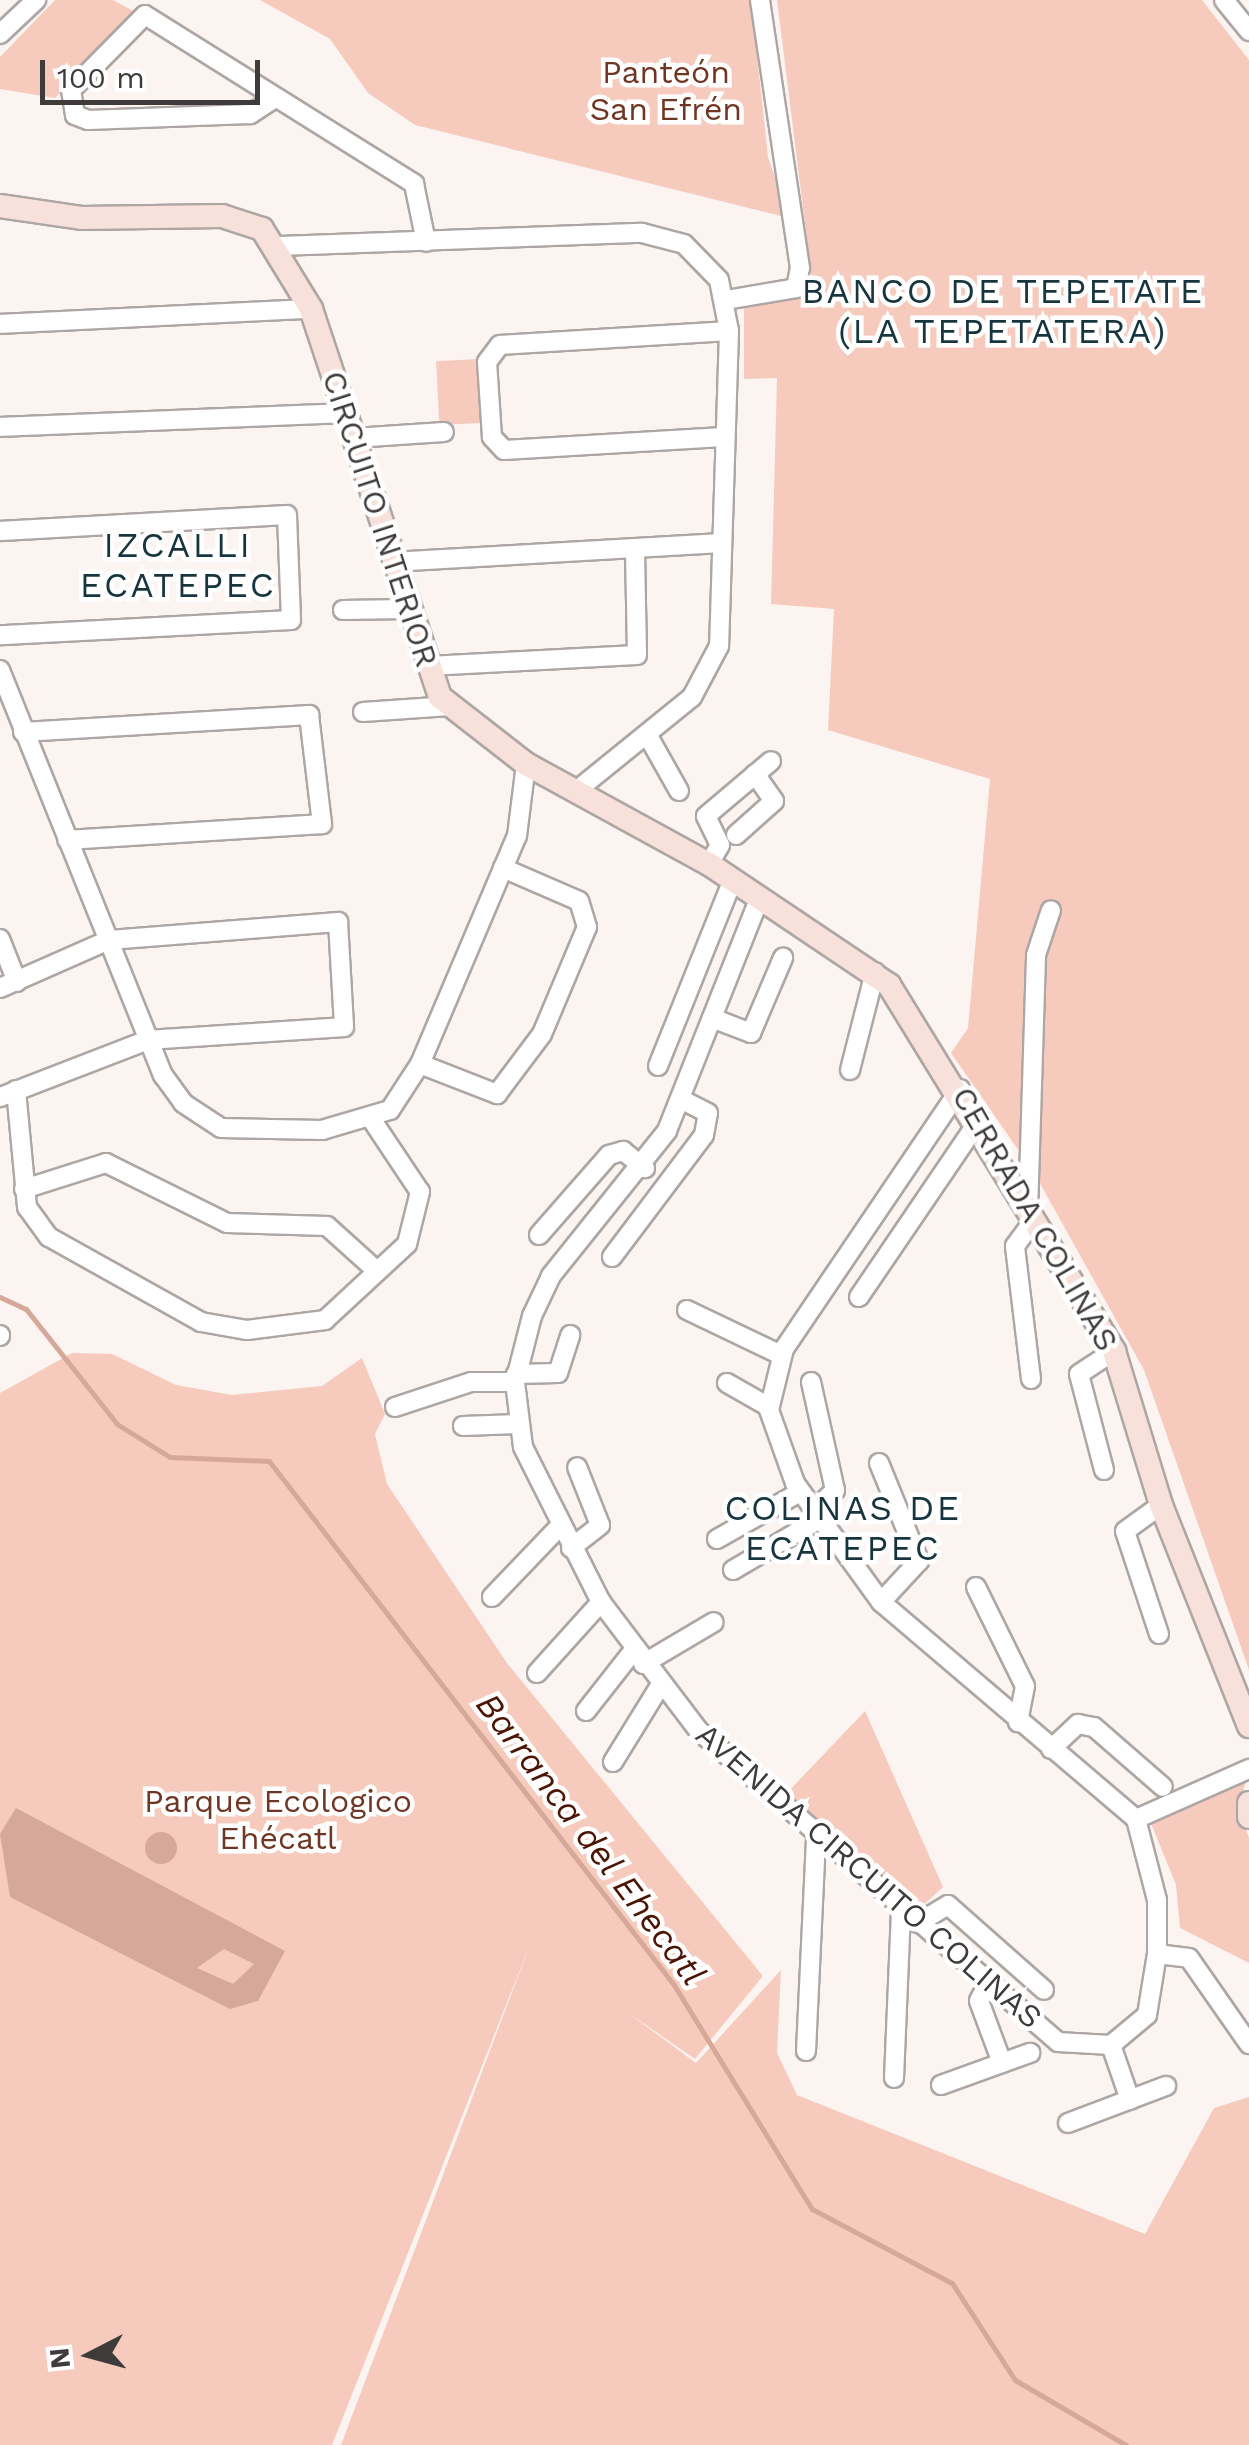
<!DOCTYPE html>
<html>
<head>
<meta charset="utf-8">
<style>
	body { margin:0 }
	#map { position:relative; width:1249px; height:2445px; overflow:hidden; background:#fcf4f1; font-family:"Work Sans",sans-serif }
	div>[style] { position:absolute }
	.green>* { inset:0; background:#f6cbbe; transform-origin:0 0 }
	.water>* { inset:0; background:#d6a89a }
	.round { border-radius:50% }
	.stream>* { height:5px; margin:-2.5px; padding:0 2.5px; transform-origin:2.5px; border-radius:2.5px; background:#d6a89a }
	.roads { filter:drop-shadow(2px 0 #aea6a4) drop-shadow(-2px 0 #aea6a4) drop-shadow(0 2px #aea6a4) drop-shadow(0 -2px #aea6a4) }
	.street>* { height:18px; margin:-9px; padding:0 9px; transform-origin:9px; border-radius:9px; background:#fff }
	.secondary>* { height:22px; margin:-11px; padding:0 11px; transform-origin:11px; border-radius:11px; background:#f7e1da }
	span { translate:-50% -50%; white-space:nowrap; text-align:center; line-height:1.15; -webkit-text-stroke:9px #fff; paint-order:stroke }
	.park-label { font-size:32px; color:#703624 }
	.street-label { font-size:32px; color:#3e3b3a }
	.neighbourhood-label { font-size:35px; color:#16353e; letter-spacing:2.5px }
	.water-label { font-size:35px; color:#4c1403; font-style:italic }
	.north { position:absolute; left:40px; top:2305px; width:100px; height:100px; -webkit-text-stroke:8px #fff; paint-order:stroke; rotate:264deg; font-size:28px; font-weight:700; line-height:40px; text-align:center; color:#3e3b3a }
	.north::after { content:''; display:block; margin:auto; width:35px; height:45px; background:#3e3b3a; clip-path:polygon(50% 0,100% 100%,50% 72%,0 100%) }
	.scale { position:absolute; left:40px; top:60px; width:220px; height:45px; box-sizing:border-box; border:5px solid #3e3b3a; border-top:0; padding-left:12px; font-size:30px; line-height:35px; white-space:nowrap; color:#3e3b3a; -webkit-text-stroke:8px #fff; paint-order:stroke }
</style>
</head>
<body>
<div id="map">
	<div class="green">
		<div style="clip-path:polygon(55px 0,113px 0,141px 15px,55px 98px,0 89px,0 57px)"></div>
		<div style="clip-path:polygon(260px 0,751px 0,768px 157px,789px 218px,415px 125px,368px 93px,330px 39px)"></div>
		<div style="clip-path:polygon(777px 0,1202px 0,1249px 60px,1249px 1670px,1144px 1370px,1033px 1171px,951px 1053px,968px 1028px,990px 779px,828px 730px,834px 609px,771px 604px,777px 378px,744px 379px,744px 305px,814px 296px)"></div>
		<div style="left:478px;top:359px;width:64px;height:42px;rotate:87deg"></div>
		<div style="clip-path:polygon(72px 1353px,112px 1354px,176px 1385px,232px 1395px,322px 1386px,362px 1358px,385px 1414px,375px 1434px,387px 1484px,507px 1663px,763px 1976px,695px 2059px,627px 2012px,696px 2063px,781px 1970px,777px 2053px,797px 2095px,1145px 2234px,1214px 2108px,1249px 2097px,1249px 2445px,341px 2445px,531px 1942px,332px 2445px,0 2445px,0 1393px)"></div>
		<div style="clip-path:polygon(865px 1711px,943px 1887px,919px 1909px,784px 1796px)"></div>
		<div style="clip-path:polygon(1249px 1772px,1238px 1807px,1249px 1838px,1249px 1963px,1180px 1928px,1176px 1885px,1148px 1816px)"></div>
	</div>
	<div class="water">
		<div style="clip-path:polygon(evenodd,16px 1808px,285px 1951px,258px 2001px,230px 2009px,10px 1897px,0 1834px,16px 1808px,224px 1949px,254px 1964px,233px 1984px,197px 1968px,224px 1949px)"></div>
		<div class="round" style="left:145px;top:1832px;width:32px;height:32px"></div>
	</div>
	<div class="stream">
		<div style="left:0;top:1297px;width:29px;rotate:25deg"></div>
		<div style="left:26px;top:1309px;width:147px;rotate:51.6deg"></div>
		<div style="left:117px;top:1424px;width:62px;rotate:31.9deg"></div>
		<div style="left:170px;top:1457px;width:99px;rotate:2.3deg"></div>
		<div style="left:269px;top:1461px;width:662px;rotate:52.3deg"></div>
		<div style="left:674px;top:1985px;width:263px;rotate:58.4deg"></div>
		<div style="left:812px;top:2209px;width:158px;rotate:27.9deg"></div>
		<div style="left:952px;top:2283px;width:116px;rotate:57deg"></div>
		<div style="left:1015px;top:2380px;width:129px;rotate:30.4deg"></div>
	</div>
	<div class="roads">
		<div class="street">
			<div style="left:1224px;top:0;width:40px;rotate:51deg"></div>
			<div style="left:0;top:34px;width:50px;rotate:-43.4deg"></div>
			<div style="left:275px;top:98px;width:30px;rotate:147deg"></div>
			<div style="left:250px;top:114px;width:162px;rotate:177.9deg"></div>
			<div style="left:88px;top:120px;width:14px;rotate:-159deg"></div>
			<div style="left:75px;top:115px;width:25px;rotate:-99deg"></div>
			<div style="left:71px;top:90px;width:105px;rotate:-45.4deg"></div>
			<div style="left:145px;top:15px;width:318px;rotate:32.1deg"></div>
			<div style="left:414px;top:184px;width:59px;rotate:78.3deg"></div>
			<div style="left:279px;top:246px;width:363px;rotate:-2.1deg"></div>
			<div style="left:642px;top:233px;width:43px;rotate:14.7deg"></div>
			<div style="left:684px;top:244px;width:50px;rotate:45.8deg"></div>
			<div style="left:719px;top:280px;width:52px;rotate:78.9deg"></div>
			<div style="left:729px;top:331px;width:315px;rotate:91.8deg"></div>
			<div style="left:719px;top:646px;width:58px;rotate:117.9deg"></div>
			<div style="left:692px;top:697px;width:148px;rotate:141deg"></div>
			<div style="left:726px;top:300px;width:71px;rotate:-9.7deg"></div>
			<div style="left:796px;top:288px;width:20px;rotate:-79deg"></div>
			<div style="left:800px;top:268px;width:271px;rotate:-98.5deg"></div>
			<div style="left:0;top:324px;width:311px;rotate:-2.8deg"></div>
			<div style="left:0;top:427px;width:345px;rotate:-2.3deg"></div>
			<div style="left:723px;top:437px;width:219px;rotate:176.6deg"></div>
			<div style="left:504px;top:450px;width:18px;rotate:-133deg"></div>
			<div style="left:492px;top:437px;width:75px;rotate:-93.8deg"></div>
			<div style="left:487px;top:362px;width:21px;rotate:-53deg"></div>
			<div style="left:500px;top:345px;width:229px;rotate:-3.5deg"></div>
			<div style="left:354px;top:438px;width:90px;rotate:-3.8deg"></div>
			<div style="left:0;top:531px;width:287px;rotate:-3.2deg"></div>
			<div style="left:287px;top:515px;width:105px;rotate:87.8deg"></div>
			<div style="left:291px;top:620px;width:291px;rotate:177deg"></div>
			<div style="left:392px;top:562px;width:330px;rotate:-3.3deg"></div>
			<div style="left:343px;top:610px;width:63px;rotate:-0.9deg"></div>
			<div style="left:428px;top:666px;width:209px;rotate:-3deg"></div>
			<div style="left:637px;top:655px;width:107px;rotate:-91.1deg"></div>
			<div style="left:0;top:670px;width:437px;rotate:68.1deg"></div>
			<div style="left:163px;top:1075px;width:34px;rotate:54deg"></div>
			<div style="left:183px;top:1103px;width:45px;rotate:33.3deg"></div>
			<div style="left:221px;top:1128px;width:101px;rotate:1.1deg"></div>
			<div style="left:322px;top:1130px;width:71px;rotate:-16.4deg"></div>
			<div style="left:390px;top:1110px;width:55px;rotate:-56.9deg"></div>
			<div style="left:420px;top:1064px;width:248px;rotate:-67deg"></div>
			<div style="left:517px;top:836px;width:73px;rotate:-82.9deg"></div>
			<div style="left:363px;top:712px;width:87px;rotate:-3.9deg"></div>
			<div style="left:23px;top:732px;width:287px;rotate:-3.4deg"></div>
			<div style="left:309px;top:715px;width:110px;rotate:83.2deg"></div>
			<div style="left:322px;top:824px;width:255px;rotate:176.4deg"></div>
			<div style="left:648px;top:736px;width:63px;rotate:60.6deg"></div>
			<div style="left:736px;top:835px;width:51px;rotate:-41.8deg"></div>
			<div style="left:774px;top:801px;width:33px;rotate:-125deg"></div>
			<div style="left:709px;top:864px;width:22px;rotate:-60deg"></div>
			<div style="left:720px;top:845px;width:32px;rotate:-116deg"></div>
			<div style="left:706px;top:816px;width:85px;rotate:-40.2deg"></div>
			<div style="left:760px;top:897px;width:252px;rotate:111.7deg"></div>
			<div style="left:667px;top:1131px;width:186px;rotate:128.7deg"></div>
			<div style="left:551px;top:1276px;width:44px;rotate:115.4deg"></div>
			<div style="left:532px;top:1316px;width:68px;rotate:104.4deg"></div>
			<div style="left:515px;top:1382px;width:65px;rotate:83deg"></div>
			<div style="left:523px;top:1447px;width:174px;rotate:63.3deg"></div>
			<div style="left:601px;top:1602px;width:162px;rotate:52.8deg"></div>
			<div style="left:699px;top:1731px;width:475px;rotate:40.9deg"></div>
			<div style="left:1058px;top:2042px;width:53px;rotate:3.2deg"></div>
			<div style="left:1111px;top:2045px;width:47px;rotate:-39.8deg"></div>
			<div style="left:1147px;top:2015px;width:62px;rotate:-80.7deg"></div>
			<div style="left:1157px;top:1954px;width:54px;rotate:-90deg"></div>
			<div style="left:1157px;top:1900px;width:84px;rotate:-104.5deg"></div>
			<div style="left:1136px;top:1819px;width:335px;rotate:-139.6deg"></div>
			<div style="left:881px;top:1602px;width:147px;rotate:-125.9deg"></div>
			<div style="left:795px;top:1483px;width:77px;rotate:-109.6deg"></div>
			<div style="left:769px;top:1410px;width:63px;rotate:-76.2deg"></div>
			<div style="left:784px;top:1349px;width:314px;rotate:-55.9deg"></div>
			<div style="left:0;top:939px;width:46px;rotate:68.4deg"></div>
			<div style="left:0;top:988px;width:119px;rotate:-23.8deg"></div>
			<div style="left:109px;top:940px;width:230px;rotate:-4.5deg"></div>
			<div style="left:338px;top:922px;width:105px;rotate:86.7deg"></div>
			<div style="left:344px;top:1027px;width:196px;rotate:176.2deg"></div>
			<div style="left:148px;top:1040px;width:159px;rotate:158.9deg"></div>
			<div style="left:712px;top:1018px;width:42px;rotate:21deg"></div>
			<div style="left:751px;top:1033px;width:82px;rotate:-66.9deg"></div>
			<div style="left:420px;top:1064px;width:83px;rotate:21.3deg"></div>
			<div style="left:497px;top:1094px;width:75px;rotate:-53.1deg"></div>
			<div style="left:542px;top:1034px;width:116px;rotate:-67.2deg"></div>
			<div style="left:587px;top:927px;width:27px;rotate:-107deg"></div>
			<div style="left:579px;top:901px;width:83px;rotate:-156.5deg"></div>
			<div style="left:658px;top:1066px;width:201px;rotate:-68.1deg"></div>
			<div style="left:850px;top:1070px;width:101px;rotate:-75.7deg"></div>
			<div style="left:16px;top:1090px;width:118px;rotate:84.6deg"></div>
			<div style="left:27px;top:1207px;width:37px;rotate:54deg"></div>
			<div style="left:49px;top:1237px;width:174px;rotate:29.2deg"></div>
			<div style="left:201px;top:1322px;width:47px;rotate:9.9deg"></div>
			<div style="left:247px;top:1330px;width:79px;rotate:-7.3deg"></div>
			<div style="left:325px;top:1320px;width:112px;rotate:-42.8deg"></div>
			<div style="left:407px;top:1244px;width:54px;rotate:-76deg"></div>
			<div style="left:420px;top:1192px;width:87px;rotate:-123.7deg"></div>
			<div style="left:24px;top:1189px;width:86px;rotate:-17.6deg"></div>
			<div style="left:106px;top:1163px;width:135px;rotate:26.4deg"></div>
			<div style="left:227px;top:1223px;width:100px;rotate:1.7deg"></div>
			<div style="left:327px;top:1226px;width:67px;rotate:42deg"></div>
			<div style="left:1028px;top:1212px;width:257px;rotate:-88.2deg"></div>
			<div style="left:1036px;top:955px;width:47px;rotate:-71.6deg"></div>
			<div style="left:539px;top:1235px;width:106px;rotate:-48.8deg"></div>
			<div style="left:609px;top:1155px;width:15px;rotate:-16deg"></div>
			<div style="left:623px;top:1151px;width:28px;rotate:38deg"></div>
			<div style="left:612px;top:1257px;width:153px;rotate:-53deg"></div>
			<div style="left:704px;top:1135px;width:22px;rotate:-80deg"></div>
			<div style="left:708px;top:1113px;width:31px;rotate:-153deg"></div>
			<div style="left:859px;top:1297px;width:212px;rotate:-55.8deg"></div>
			<div style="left:687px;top:1310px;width:104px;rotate:25.6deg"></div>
			<div style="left:0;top:1335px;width:1px;rotate:90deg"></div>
			<div style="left:516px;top:1374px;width:42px;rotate:-1.4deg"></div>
			<div style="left:558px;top:1373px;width:40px;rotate:-72deg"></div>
			<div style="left:1031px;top:1379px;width:134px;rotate:-96.9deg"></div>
			<div style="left:1015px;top:1246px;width:31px;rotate:-54deg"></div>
			<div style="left:811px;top:1382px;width:111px;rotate:77.5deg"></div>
			<div style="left:835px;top:1490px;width:31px;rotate:135deg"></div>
			<div style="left:727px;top:1383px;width:48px;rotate:29.7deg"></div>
			<div style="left:395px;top:1407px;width:80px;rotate:-18.2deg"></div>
			<div style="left:471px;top:1382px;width:44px"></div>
			<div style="left:463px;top:1426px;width:55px;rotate:-2.1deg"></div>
			<div style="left:879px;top:1463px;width:106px;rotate:67.8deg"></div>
			<div style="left:919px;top:1561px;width:56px;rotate:132.8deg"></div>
			<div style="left:1104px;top:1470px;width:99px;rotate:-104.6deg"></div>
			<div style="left:1079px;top:1374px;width:42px;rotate:-33.3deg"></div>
			<div style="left:717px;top:1539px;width:95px;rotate:-29.5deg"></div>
			<div style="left:571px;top:1548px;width:37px;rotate:-38deg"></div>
			<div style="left:600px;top:1525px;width:62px;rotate:-111.6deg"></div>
			<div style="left:733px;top:1570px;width:99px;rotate:-30.5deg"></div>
			<div style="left:976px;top:1587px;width:110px;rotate:63.7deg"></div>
			<div style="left:1025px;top:1686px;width:37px;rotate:101deg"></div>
			<div style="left:492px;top:1597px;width:98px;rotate:-46.2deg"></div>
			<div style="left:1159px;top:1634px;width:108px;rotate:-108.3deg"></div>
			<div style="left:1125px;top:1531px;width:44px;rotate:-35.8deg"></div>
			<div style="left:643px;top:1664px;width:82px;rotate:-30.6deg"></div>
			<div style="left:537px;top:1673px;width:96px;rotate:-48deg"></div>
			<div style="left:586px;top:1711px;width:76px;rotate:-51.9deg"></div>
			<div style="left:1051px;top:1749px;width:37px;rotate:-43deg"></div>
			<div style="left:1078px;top:1724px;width:16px;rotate:11deg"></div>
			<div style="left:1094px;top:1727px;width:91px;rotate:41deg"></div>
			<div style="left:613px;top:1762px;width:89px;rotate:-58.3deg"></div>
			<div style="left:1136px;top:1819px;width:124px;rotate:-23.9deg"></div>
			<div style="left:918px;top:1923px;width:35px;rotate:-31deg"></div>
			<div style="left:948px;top:1905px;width:128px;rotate:41.5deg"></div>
			<div style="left:1157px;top:1954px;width:32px;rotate:7deg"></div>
			<div style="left:1189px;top:1958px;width:105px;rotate:55.1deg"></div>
			<div style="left:989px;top:1982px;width:21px;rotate:118deg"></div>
			<div style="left:979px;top:2001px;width:66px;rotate:69.6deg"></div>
			<div style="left:1111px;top:2045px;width:58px;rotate:70.9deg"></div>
			<div style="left:806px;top:2051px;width:214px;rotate:-87.3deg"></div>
			<div style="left:894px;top:2078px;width:169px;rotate:-87.6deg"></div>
			<div style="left:941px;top:2085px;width:95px;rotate:-19.8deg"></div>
			<div style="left:1068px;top:2123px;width:105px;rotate:-20.7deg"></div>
		</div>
		<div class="secondary">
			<div style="left:0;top:206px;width:82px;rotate:8.4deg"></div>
			<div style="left:81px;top:218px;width:141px;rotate:-0.8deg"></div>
			<div style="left:222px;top:216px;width:42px;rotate:18deg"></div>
			<div style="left:262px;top:229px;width:94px;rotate:58.5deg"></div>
			<div style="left:311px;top:309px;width:409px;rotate:71.6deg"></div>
			<div style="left:440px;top:697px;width:109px;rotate:37.9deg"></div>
			<div style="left:526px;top:764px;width:209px;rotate:28.7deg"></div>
			<div style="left:709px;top:864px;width:217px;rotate:33.9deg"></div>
			<div style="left:889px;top:985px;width:430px;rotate:58.4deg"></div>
			<div style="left:1114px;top:1351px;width:161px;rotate:73deg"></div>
			<div style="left:1161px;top:1505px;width:238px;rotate:68.3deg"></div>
			<div style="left:1249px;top:1803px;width:14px;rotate:90deg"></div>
		</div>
	</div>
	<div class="park-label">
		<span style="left:666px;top:91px">Panteón<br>San Efrén</span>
		<span style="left:278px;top:1820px">Parque Ecologico<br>Ehécatl</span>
	</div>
	<div class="street-label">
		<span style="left:380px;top:519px;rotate:72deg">CIRCUITO INTERIOR</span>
		<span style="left:1035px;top:1219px;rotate:60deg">CERRADA COLINAS</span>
		<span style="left:869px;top:1876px;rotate:41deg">AVENIDA CIRCUITO COLINAS</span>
	</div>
	<div class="neighbourhood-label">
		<span style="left:1003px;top:311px">BANCO DE TEPETATE<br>(LA TEPETATERA)</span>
		<span style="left:178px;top:565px">IZCALLI<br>ECATEPEC</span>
		<span style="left:843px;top:1528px">COLINAS DE<br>ECATEPEC</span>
	</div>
	<div class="water-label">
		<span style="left:591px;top:1839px;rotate:53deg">Barranca del Ehecatl</span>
	</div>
	<div class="north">N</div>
	<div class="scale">100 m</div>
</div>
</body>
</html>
